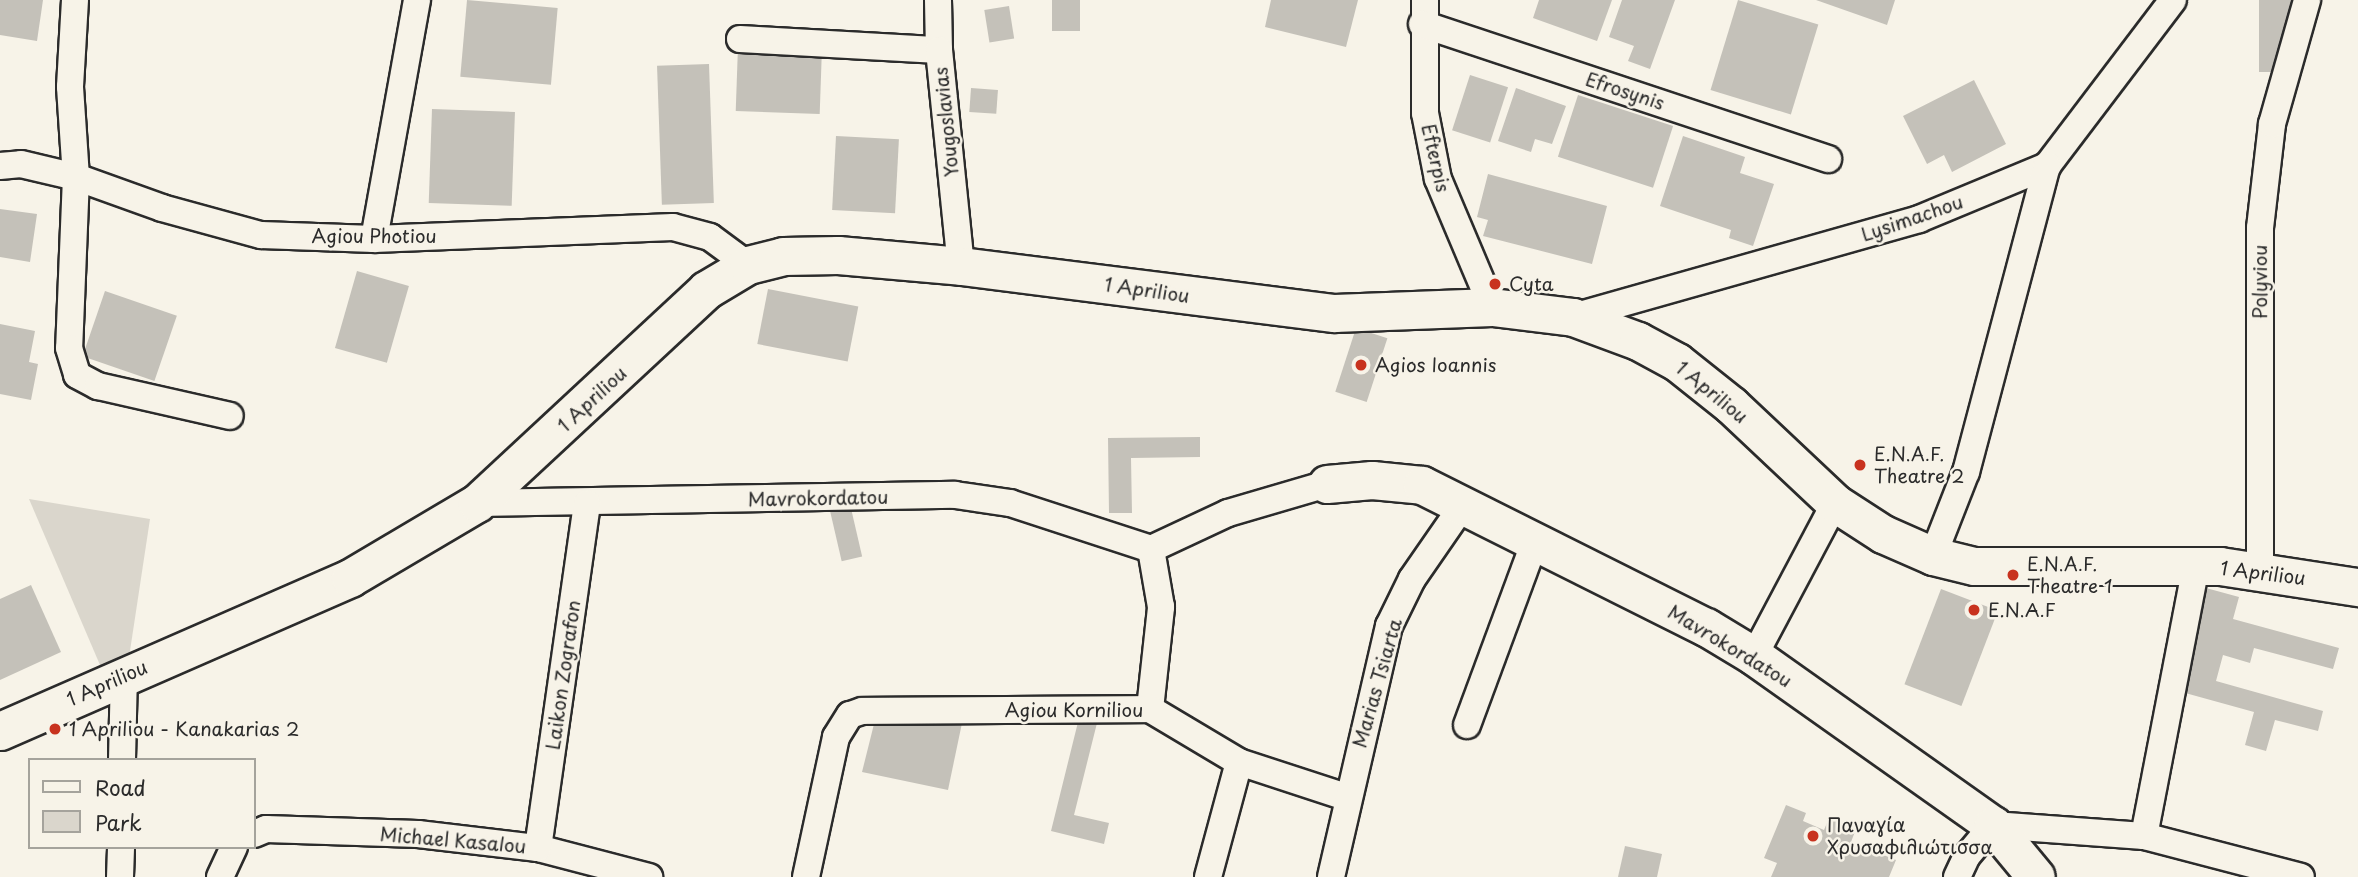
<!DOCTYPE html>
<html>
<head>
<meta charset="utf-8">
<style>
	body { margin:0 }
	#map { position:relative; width:2358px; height:877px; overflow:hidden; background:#f7f3e8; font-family:"Playpen Sans",sans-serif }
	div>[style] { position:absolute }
	.green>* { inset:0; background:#dad6cc }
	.building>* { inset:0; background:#c4c1b9; transform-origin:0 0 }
	.roads { filter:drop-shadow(2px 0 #2b2b2b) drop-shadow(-2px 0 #2b2b2b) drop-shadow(0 2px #2b2b2b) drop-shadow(0 -2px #2b2b2b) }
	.street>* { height:26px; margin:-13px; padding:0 13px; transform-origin:13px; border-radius:13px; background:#f7f3e8 }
	.secondary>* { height:37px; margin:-18.5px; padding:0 18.5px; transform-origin:18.5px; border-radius:18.5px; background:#f7f3e8 }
	.dots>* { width:19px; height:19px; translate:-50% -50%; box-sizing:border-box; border:4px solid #f7f3e8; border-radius:50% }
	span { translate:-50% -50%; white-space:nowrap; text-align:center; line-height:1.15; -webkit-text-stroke:5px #f7f3e8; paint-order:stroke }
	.street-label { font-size:19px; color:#2b2b2b }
	.poi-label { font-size:19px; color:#2b2b2b }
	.left { translate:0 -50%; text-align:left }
	.legend { position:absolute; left:28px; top:758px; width:228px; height:91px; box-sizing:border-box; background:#f7f3e8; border:2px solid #a5a39c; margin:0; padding:9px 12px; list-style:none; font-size:21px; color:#2b2b2b }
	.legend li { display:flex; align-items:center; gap:14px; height:35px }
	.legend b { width:35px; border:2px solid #a5a39c }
</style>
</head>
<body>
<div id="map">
	<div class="green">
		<div style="clip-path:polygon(29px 499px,150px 519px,128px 664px,103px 672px)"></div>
	</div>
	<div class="building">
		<div style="clip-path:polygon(0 0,43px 0,37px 41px,0 35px)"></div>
		<div style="left:467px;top:0;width:91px;height:77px;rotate:5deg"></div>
		<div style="left:1052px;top:0;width:28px;height:31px"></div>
		<div style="clip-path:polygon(1271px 0,1358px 0,1346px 47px,1265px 27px)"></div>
		<div style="clip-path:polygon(1539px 0,1612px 0,1597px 41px,1533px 18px)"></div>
		<div style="clip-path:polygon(1622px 0,1675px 0,1650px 69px,1628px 61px,1634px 46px,1609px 37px)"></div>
		<div style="left:1738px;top:0;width:84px;height:94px;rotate:17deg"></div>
		<div style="clip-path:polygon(1816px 0,1895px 0,1887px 25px)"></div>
		<div style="left:2259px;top:0;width:39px;height:72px"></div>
		<div style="left:1009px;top:6px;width:33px;height:25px;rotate:81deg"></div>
		<div style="left:738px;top:46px;width:84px;height:65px;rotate:2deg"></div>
		<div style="left:709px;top:64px;width:139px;height:52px;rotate:88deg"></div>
		<div style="left:1470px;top:75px;width:40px;height:58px;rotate:18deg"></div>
		<div style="clip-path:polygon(1974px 80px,2006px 144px,1952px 172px,1944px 155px,1927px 164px,1903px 116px)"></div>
		<div style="left:971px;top:88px;width:27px;height:24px;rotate:4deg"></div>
		<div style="clip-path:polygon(1516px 88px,1566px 106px,1552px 144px,1535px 139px,1531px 152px,1498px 141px)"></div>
		<div style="left:1578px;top:95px;width:100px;height:65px;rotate:18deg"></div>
		<div style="left:432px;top:109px;width:83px;height:94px;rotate:2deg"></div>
		<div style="left:836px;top:136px;width:63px;height:74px;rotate:3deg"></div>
		<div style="clip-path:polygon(1683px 136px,1745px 157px,1740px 173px,1774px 184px,1753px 246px,1729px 238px,1731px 230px,1660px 206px)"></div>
		<div style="clip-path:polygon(1488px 174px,1607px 206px,1592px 264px,1483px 236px,1488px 220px,1477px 217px)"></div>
		<div style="clip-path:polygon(0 209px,37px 214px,30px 262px,0 257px)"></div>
		<div style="left:357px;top:271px;width:54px;height:80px;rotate:16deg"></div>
		<div style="left:768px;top:289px;width:92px;height:56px;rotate:11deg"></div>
		<div style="left:105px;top:291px;width:76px;height:69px;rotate:19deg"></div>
		<div style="clip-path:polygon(0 324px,35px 331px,29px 362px,38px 364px,31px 400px,0 394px)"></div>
		<div style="left:1356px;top:328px;width:33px;height:67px;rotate:18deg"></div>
		<div style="clip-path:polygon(1200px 437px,1200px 457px,1131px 458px,1132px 513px,1109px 513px,1108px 438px)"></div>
		<div style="left:850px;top:504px;width:54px;height:21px;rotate:77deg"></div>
		<div style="clip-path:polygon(31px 585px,61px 652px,0 680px,0 599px)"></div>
		<div style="clip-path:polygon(2206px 588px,2239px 597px,2233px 619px,2339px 648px,2333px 669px,2254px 648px,2250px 663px,2223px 655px,2216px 681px,2323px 711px,2318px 731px,2275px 720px,2266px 751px,2245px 745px,2254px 712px,2178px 691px)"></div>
		<div style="left:1941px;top:589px;width:61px;height:102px;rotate:21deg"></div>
		<div style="clip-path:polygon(1079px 718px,1097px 723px,1074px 815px,1109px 823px,1104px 844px,1051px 831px)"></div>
		<div style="clip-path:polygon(962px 723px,948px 790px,862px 772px,874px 724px)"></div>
		<div style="clip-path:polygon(1786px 805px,1806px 813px,1803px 821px,1824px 830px,1829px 818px,1856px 829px,1851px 842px,1896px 860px,1889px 877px,1771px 877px,1777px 863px,1764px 858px)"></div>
		<div style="clip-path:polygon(1625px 846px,1662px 854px,1657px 877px,1618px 877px)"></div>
	</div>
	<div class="roads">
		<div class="street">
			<div style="left:75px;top:0;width:87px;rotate:93.3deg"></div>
			<div style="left:70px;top:87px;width:90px;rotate:86.2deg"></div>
			<div style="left:76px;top:177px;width:171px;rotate:92.3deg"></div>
			<div style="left:69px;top:348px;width:28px;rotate:73deg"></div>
			<div style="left:77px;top:375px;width:24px;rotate:28deg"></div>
			<div style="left:98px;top:386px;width:135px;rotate:12.8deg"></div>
			<div style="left:938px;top:0;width:50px;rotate:88.9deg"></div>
			<div style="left:1425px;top:0;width:113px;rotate:90deg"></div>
			<div style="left:1425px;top:113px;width:67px;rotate:78.9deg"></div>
			<div style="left:1438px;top:179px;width:139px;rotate:67.1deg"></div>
			<div style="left:1422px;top:24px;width:428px;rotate:18.4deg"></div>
			<div style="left:740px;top:39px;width:199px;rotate:3.2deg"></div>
			<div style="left:939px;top:50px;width:217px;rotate:84.2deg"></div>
			<div style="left:0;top:166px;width:21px;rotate:-5deg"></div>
			<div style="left:21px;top:164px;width:57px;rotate:13.3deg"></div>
			<div style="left:76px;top:177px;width:91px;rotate:19.8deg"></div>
			<div style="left:162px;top:208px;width:103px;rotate:15.3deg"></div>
			<div style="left:261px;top:235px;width:113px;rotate:2deg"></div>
			<div style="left:374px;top:239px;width:299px;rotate:-2.3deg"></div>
			<div style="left:673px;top:227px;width:38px;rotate:15deg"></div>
			<div style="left:710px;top:237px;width:47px;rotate:36.4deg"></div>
			<div style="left:374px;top:239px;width:243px;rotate:-79.8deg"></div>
			<div style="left:1573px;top:317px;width:360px;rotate:-15.8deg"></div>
			<div style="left:1919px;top:219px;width:139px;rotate:-22.5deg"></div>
			<div style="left:2047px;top:166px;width:208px;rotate:-52.8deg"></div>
			<div style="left:477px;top:503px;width:478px;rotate:-1deg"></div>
			<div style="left:955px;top:495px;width:56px;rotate:8.3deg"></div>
			<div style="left:1010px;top:503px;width:148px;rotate:18.1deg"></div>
			<div style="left:1151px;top:549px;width:85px;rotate:-25.1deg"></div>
			<div style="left:1228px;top:513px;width:103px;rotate:-16.3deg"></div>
			<div style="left:1933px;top:556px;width:90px;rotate:-68.6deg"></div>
			<div style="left:1966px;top:472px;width:317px;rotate:-75.2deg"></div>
			<div style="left:2260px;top:570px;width:342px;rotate:-90deg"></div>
			<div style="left:2260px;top:228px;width:105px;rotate:-83.4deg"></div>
			<div style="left:2272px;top:124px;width:129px;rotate:-74.2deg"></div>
			<div style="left:1754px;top:656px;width:173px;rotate:-62.1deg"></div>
			<div style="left:1150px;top:709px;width:103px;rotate:-83.8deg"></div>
			<div style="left:1161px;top:607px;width:59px;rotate:-99.8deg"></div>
			<div style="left:1467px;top:725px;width:196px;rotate:-69.7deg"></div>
			<div style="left:122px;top:760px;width:85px;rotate:-88.7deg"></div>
			<div style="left:254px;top:834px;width:13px;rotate:-23deg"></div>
			<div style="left:266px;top:829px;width:152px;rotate:1.9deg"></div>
			<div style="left:418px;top:834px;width:121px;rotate:6.7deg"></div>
			<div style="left:538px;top:848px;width:115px;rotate:14.6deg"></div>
			<div style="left:2144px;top:836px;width:275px;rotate:-79.1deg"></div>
			<div style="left:538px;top:848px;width:348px;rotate:-81.9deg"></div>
			<div style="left:120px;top:877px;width:30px;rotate:-88deg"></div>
			<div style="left:220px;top:877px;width:33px;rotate:-65deg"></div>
			<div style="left:806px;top:877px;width:143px;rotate:-77.9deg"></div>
			<div style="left:836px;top:737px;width:26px;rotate:-58deg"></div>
			<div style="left:850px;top:715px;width:13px;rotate:-18deg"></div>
			<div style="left:862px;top:711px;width:288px;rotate:-0.4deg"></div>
			<div style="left:1150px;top:709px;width:104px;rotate:30.8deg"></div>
			<div style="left:1239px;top:762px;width:113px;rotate:18.1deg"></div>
			<div style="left:1208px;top:877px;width:119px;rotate:-74.9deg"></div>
			<div style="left:1331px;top:877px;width:258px;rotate:-77deg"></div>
			<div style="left:1389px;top:626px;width:52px;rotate:-63.9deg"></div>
			<div style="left:1412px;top:579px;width:91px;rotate:-55.3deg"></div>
			<div style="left:1957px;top:877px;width:23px;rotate:-65deg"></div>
			<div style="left:1967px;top:856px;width:40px;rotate:-50deg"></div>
			<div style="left:1993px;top:825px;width:151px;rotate:4.2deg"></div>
			<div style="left:2144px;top:836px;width:162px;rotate:14.6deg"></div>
		</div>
		<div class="secondary">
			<div style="left:1327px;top:484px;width:45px;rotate:-5.1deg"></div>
			<div style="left:1372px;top:480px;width:50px;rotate:5.7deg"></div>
			<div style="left:1422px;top:485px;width:318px;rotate:26.6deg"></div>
			<div style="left:1706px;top:627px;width:56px;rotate:31.1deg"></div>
			<div style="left:1754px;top:656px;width:293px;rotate:35.3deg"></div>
			<div style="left:1993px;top:825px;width:67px;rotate:50.4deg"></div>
			<div style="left:0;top:731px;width:382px;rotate:-23.6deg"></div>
			<div style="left:350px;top:578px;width:147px;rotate:-30.6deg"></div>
			<div style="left:477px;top:503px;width:313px;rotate:-42.9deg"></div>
			<div style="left:706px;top:290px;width:49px;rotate:-30.8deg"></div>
			<div style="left:748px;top:265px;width:36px;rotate:-14deg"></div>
			<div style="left:783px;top:256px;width:55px;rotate:-1deg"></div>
			<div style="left:838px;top:255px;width:123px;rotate:5.1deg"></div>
			<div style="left:961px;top:266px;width:376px;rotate:7.2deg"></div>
			<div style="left:1334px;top:313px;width:158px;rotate:-2.2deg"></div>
			<div style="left:1492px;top:307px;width:82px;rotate:7deg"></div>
			<div style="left:1573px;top:317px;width:69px;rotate:20.3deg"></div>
			<div style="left:1638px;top:341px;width:44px;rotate:28.3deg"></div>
			<div style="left:1677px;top:362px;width:69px;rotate:38.5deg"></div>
			<div style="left:1731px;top:405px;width:143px;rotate:43.3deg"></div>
			<div style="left:1835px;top:503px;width:57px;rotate:32.9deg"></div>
			<div style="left:1883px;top:534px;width:55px;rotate:23.7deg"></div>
			<div style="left:1933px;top:556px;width:42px;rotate:13.7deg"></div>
			<div style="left:1974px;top:566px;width:246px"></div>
			<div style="left:2220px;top:566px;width:140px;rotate:8.7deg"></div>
		</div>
	</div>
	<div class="dots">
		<div style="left:1495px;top:284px;background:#c8321e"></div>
		<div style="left:1361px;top:365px;background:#c8321e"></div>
		<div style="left:1860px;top:465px;background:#c8321e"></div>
		<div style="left:2013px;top:575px;background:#c8321e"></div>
		<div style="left:1974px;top:610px;background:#c8321e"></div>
		<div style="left:55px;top:729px;background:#c8321e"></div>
		<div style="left:1813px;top:836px;background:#c8321e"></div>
	</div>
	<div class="street-label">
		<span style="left:1625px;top:91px;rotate:18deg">Efrosynis</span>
		<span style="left:946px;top:122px;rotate:-96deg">Yougoslavias</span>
		<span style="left:1436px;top:158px;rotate:77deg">Efterpis</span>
		<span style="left:1912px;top:218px;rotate:-19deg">Lysimachou</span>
		<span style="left:374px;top:236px">Agiou Photiou</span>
		<span style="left:2260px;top:282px;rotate:-90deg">Polyviou</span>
		<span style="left:1147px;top:290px;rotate:8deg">1 Apriliou</span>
		<span style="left:1712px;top:392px;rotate:39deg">1 Apriliou</span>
		<span style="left:592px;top:399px;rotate:-43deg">1 Apriliou</span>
		<span style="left:818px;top:498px;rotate:-1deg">Mavrokordatou</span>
		<span style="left:2263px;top:573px;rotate:7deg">1 Apriliou</span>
		<span style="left:1730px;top:646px;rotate:31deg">Mavrokordatou</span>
		<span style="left:563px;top:675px;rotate:-82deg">Laikon Zografon</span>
		<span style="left:107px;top:683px;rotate:-24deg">1 Apriliou</span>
		<span style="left:1377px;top:683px;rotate:-74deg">Marias Tsiarta</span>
		<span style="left:1074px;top:710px">Agiou Korniliou</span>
		<span style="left:453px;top:840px;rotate:5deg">Michael Kasalou</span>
	</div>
	<div class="poi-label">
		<span class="left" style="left:1509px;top:284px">Cyta</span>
		<span class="left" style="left:1375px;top:365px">Agios Ioannis</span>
		<span class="left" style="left:1874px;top:465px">E.N.A.F.<br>Theatre 2</span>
		<span class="left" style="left:2027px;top:575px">E.N.A.F.<br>Theatre 1</span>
		<span class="left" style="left:1988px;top:610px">E.N.A.F</span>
		<span class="left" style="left:69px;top:729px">1 Apriliou - Kanakarias 2</span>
		<span class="left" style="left:1827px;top:836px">Παναγία<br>Χρυσαφιλιώτισσα</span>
	</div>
	<ul class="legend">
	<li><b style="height:9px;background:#f7f3e8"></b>Road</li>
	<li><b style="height:19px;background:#dad6cc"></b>Park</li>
	</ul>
</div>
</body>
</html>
